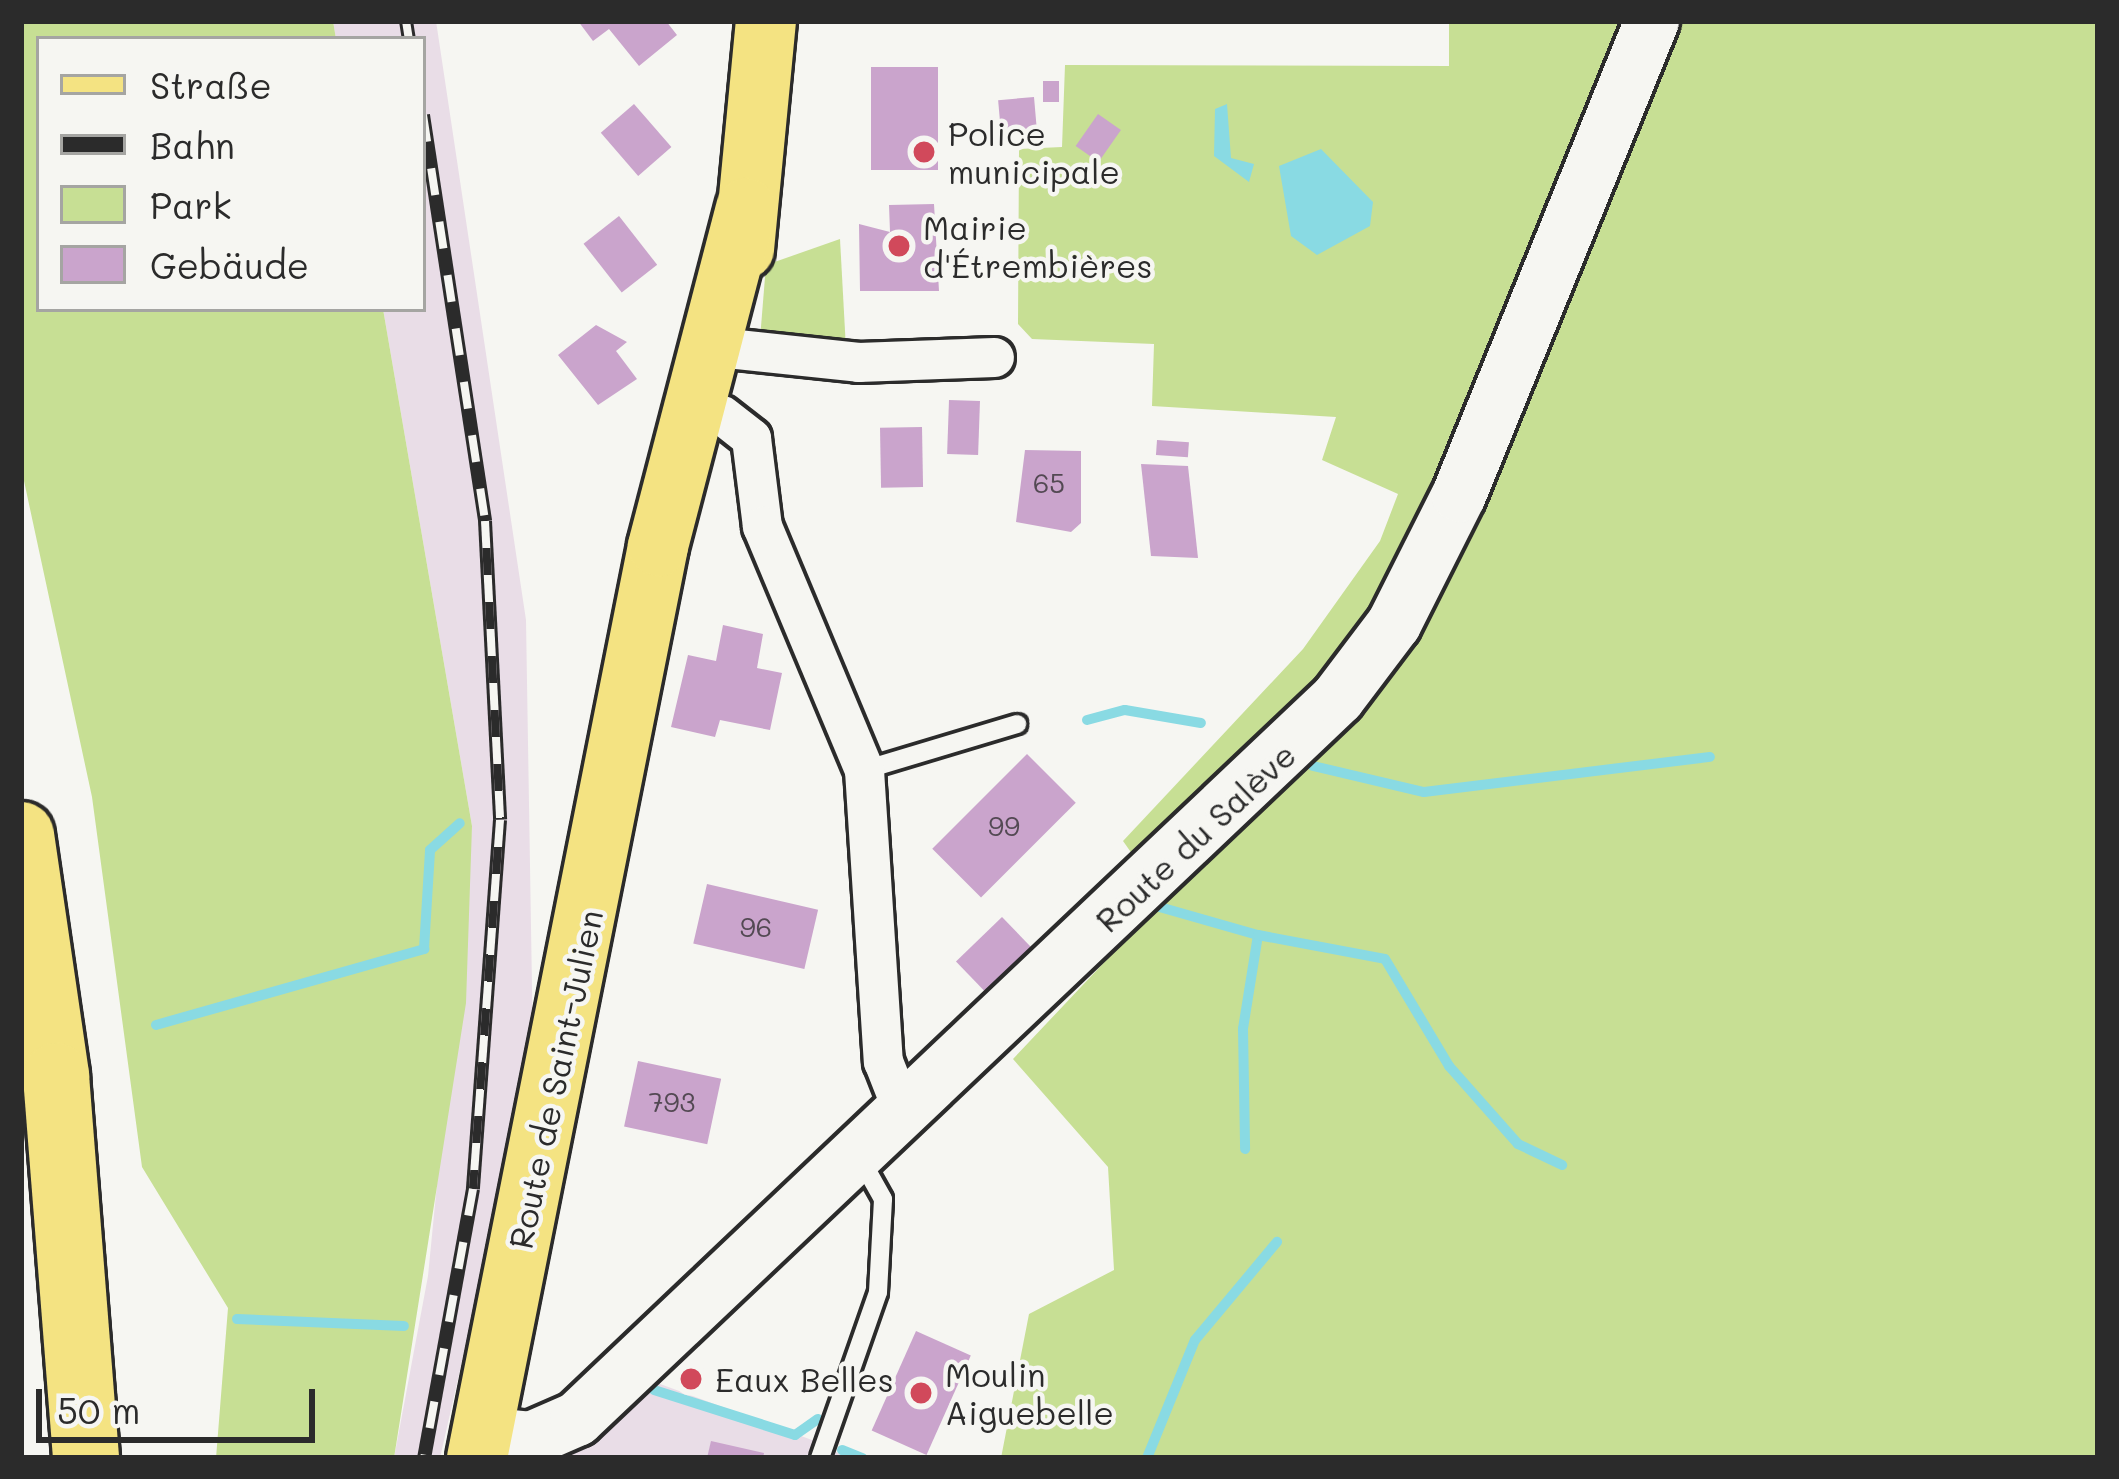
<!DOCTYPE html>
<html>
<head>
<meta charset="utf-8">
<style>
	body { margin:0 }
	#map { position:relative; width:2119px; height:1479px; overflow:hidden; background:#f6f6f2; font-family:Mali,sans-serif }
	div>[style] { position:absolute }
	.built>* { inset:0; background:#e9dde7 }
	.green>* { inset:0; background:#c7df94 }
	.water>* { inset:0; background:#89dae3 }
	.stream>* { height:10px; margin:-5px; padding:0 5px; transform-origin:5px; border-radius:5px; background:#89dae3 }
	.building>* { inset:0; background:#caa4cc; transform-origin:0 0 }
	.roads { filter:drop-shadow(3px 0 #2b2b2b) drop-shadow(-3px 0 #2b2b2b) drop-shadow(0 3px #2b2b2b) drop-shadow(0 -3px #2b2b2b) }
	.lane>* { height:18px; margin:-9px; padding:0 9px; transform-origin:9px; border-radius:9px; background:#f6f6f2 }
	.street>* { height:39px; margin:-19.5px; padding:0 19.5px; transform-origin:19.5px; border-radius:19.5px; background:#f6f6f2 }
	.secondary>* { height:54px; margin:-27px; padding:0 27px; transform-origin:27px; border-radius:27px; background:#f6f6f2 }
	.primary>* { height:60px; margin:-30px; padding:0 30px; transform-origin:30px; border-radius:30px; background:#f4e382 }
	.highway>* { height:66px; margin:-33px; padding:0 33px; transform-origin:33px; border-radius:33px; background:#f4e382 }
	.rail>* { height:14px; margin-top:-7px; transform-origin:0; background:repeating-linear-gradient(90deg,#f6f6f2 0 27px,#2b2b2b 0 54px); box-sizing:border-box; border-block:3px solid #2b2b2b }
	.dots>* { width:33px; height:33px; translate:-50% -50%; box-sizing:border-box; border:6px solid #f6f6f2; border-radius:50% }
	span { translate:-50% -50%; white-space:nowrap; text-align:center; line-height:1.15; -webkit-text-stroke:9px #f6f6f2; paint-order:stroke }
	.number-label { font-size:27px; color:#534953 }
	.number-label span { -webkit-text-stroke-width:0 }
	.poi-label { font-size:33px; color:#2b2b2b }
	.left { translate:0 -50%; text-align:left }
	.street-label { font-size:33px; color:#2b2b2b }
	.frame { position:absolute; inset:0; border:24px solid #2b2b2b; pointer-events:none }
	.legend { position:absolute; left:36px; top:36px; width:390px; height:276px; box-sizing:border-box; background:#f6f6f2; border:3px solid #a5a5a2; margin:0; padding:15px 21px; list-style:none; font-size:36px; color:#2b2b2b }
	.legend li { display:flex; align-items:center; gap:24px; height:60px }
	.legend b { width:60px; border:3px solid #a5a5a2 }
	.scale { position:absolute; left:36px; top:1389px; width:279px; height:54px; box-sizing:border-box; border:6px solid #2b2b2b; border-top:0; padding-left:15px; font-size:36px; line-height:42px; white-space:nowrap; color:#2b2b2b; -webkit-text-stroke:9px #f6f6f2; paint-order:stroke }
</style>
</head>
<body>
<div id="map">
	<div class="built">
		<div style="clip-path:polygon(333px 21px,436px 21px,526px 620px,533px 1049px,440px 1458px,394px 1458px,428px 1276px,472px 826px,383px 309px,423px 309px,423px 39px,336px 39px)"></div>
		<div style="clip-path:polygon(652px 1381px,820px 1443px,847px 1458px,568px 1458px)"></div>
	</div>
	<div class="green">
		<div style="clip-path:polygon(21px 21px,333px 21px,336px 39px,39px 39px,39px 309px,383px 309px,472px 826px,466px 1003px,394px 1458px,216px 1458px,228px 1308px,142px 1167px,92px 797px,21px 467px)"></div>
		<div style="clip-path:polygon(1449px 21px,2098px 21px,2098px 1458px,1001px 1458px,1029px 1314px,1114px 1270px,1108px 1167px,1013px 1059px,1164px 899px,1123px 841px,1303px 649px,1380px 541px,1398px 494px,1322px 460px,1336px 417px,1152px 406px,1154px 344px,1032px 339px,1018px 324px,1019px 149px,1062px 147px,1065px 65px,1449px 66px)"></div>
		<div style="clip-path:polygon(840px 239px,846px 349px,760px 339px,766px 265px)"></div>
	</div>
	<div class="water">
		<div style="clip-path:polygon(1227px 104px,1231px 158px,1254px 164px,1249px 182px,1214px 156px,1215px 109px)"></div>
		<div style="clip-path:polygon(1321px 149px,1373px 202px,1370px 226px,1317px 255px,1291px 236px,1279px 166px)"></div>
	</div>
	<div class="stream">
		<div style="left:1087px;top:720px;width:39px;rotate:-15deg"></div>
		<div style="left:1125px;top:710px;width:77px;rotate:9.7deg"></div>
		<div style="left:1313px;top:766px;width:114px;rotate:13.2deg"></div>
		<div style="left:1424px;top:792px;width:288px;rotate:-7deg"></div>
		<div style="left:1149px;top:904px;width:113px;rotate:15.9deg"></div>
		<div style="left:1258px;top:935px;width:95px;rotate:99.1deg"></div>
		<div style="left:1243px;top:1029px;width:120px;rotate:89deg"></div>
		<div style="left:1258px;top:935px;width:129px;rotate:10.7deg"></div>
		<div style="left:1385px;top:959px;width:125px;rotate:59.1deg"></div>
		<div style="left:1449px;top:1066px;width:104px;rotate:48.5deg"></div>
		<div style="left:1518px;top:1144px;width:49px;rotate:25.5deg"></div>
		<div style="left:156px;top:1025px;width:279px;rotate:-15.8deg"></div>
		<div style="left:424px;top:949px;width:99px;rotate:-86.5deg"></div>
		<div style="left:430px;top:850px;width:40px;rotate:-42deg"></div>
		<div style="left:237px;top:1319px;width:167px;rotate:2.4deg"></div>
		<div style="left:654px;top:1390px;width:148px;rotate:17.7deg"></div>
		<div style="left:795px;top:1435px;width:28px;rotate:-35deg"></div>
		<div style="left:842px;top:1450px;width:22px;rotate:22deg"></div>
		<div style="left:1147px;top:1458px;width:127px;rotate:-67.9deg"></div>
		<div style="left:1195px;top:1340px;width:128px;rotate:-50.1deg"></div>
	</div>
	<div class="building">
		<div style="clip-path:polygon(578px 21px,666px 21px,677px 35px,639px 66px,609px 29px,593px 41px)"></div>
		<div style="left:871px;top:67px;width:67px;height:103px"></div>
		<div style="left:1043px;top:81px;width:16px;height:21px"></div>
		<div style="left:1034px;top:97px;width:32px;height:36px;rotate:85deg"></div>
		<div style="left:634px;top:104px;width:57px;height:44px;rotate:49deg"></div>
		<div style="left:1098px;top:114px;width:28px;height:39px;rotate:35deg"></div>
		<div style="clip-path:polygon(934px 204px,939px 291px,860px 291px,859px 224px,890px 232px,889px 205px)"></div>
		<div style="left:619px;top:216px;width:62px;height:45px;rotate:52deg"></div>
		<div style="clip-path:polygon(596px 325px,627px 342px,616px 351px,637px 379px,598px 405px,558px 355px)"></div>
		<div style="left:949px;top:400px;width:31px;height:54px;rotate:2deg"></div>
		<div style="left:922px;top:427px;width:60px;height:42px;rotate:89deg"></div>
		<div style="left:1157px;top:440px;width:32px;height:15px;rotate:4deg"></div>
		<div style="clip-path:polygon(1025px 450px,1081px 451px,1081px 523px,1071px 532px,1016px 522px)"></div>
		<div style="clip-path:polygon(1141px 464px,1188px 466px,1198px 558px,1151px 556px)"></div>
		<div style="clip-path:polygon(723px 625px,763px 634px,757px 668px,782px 673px,770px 730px,720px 720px,715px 737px,671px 727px,688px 655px,716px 661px)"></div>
		<div style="left:1027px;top:754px;width:69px;height:134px;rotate:45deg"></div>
		<div style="left:707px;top:884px;width:114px;height:61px;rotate:13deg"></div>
		<div style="left:1002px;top:917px;width:42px;height:64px;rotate:46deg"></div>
		<div style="left:638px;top:1061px;width:85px;height:67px;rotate:12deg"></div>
		<div style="left:916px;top:1331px;width:60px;height:109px;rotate:24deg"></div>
		<div style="clip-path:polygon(711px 1441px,764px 1453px,763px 1458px,707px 1458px)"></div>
	</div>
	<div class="roads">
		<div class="lane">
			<div style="left:864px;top:770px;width:160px;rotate:-16.7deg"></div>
			<div style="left:820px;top:1458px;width:176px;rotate:-70.7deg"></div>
			<div style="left:878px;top:1292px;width:93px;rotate:-86.9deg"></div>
			<div style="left:883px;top:1199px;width:47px;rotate:-119.3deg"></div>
		</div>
		<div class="street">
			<div style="left:737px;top:349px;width:122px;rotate:6.1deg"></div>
			<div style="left:858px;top:362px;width:136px;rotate:-2.1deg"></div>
			<div style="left:722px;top:415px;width:37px;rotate:38deg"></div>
			<div style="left:751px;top:438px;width:89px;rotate:82.9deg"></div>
			<div style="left:762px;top:526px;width:264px;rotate:67.3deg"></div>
			<div style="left:864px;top:770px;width:292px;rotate:86.3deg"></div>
			<div style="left:883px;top:1061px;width:55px;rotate:68.6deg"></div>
		</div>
		<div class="secondary">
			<div style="left:482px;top:1434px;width:49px;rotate:5.8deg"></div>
			<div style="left:531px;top:1439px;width:50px;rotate:-23.5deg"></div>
			<div style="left:577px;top:1419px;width:1048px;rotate:-43.45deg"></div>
			<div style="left:1338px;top:698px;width:93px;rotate:-52.9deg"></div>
			<div style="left:1394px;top:624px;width:144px;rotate:-63.3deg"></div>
			<div style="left:1459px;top:495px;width:512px;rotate:-67.85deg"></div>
		</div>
		<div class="primary">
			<div style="left:744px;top:249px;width:229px;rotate:-84.5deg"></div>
			<div style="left:477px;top:1458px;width:930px;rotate:-78.77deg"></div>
			<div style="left:658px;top:546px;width:349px;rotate:-75.4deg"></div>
		</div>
		<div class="highway">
			<div style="left:21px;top:835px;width:244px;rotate:81.7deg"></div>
			<div style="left:56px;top:1076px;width:383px;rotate:85.5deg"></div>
		</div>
	</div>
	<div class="rail">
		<div style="left:406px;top:21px;width:18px;rotate:81deg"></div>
		<div style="left:423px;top:115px;width:411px;rotate:81.3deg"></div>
		<div style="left:485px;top:521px;width:299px;rotate:87.1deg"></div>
		<div style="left:500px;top:820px;width:370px;rotate:94.2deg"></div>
		<div style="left:473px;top:1189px;width:273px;rotate:100.3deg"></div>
	</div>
	<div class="dots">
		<div style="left:924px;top:152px;background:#d1495b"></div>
		<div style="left:899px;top:246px;background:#d1495b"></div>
		<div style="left:691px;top:1379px;background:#d1495b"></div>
		<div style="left:921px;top:1393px;background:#d1495b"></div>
	</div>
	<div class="number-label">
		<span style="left:1049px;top:483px">65</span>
		<span style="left:1004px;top:826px">99</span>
		<span style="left:756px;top:927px">96</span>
		<span style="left:672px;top:1102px">793</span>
	</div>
	<div class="poi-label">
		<span class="left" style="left:948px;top:152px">Police<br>municipale</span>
		<span class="left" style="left:923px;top:246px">Mairie<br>d'Étrembières</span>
		<span class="left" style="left:945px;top:1393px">Moulin<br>Aiguebelle</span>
		<span class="left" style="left:715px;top:1379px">Eaux Belles</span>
	</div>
	<div class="street-label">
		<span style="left:1195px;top:837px;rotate:-43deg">Route du Salève</span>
		<span style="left:555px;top:1079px;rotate:-78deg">Route de Saint-Julien</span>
	</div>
	<div class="frame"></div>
	<ul class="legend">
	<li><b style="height:15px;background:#f4e382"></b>Straße</li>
	<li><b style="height:15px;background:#2b2b2b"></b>Bahn</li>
	<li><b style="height:33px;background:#c7df94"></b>Park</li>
	<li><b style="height:33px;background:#caa4cc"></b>Gebäude</li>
	</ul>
	<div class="scale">50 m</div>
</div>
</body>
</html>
